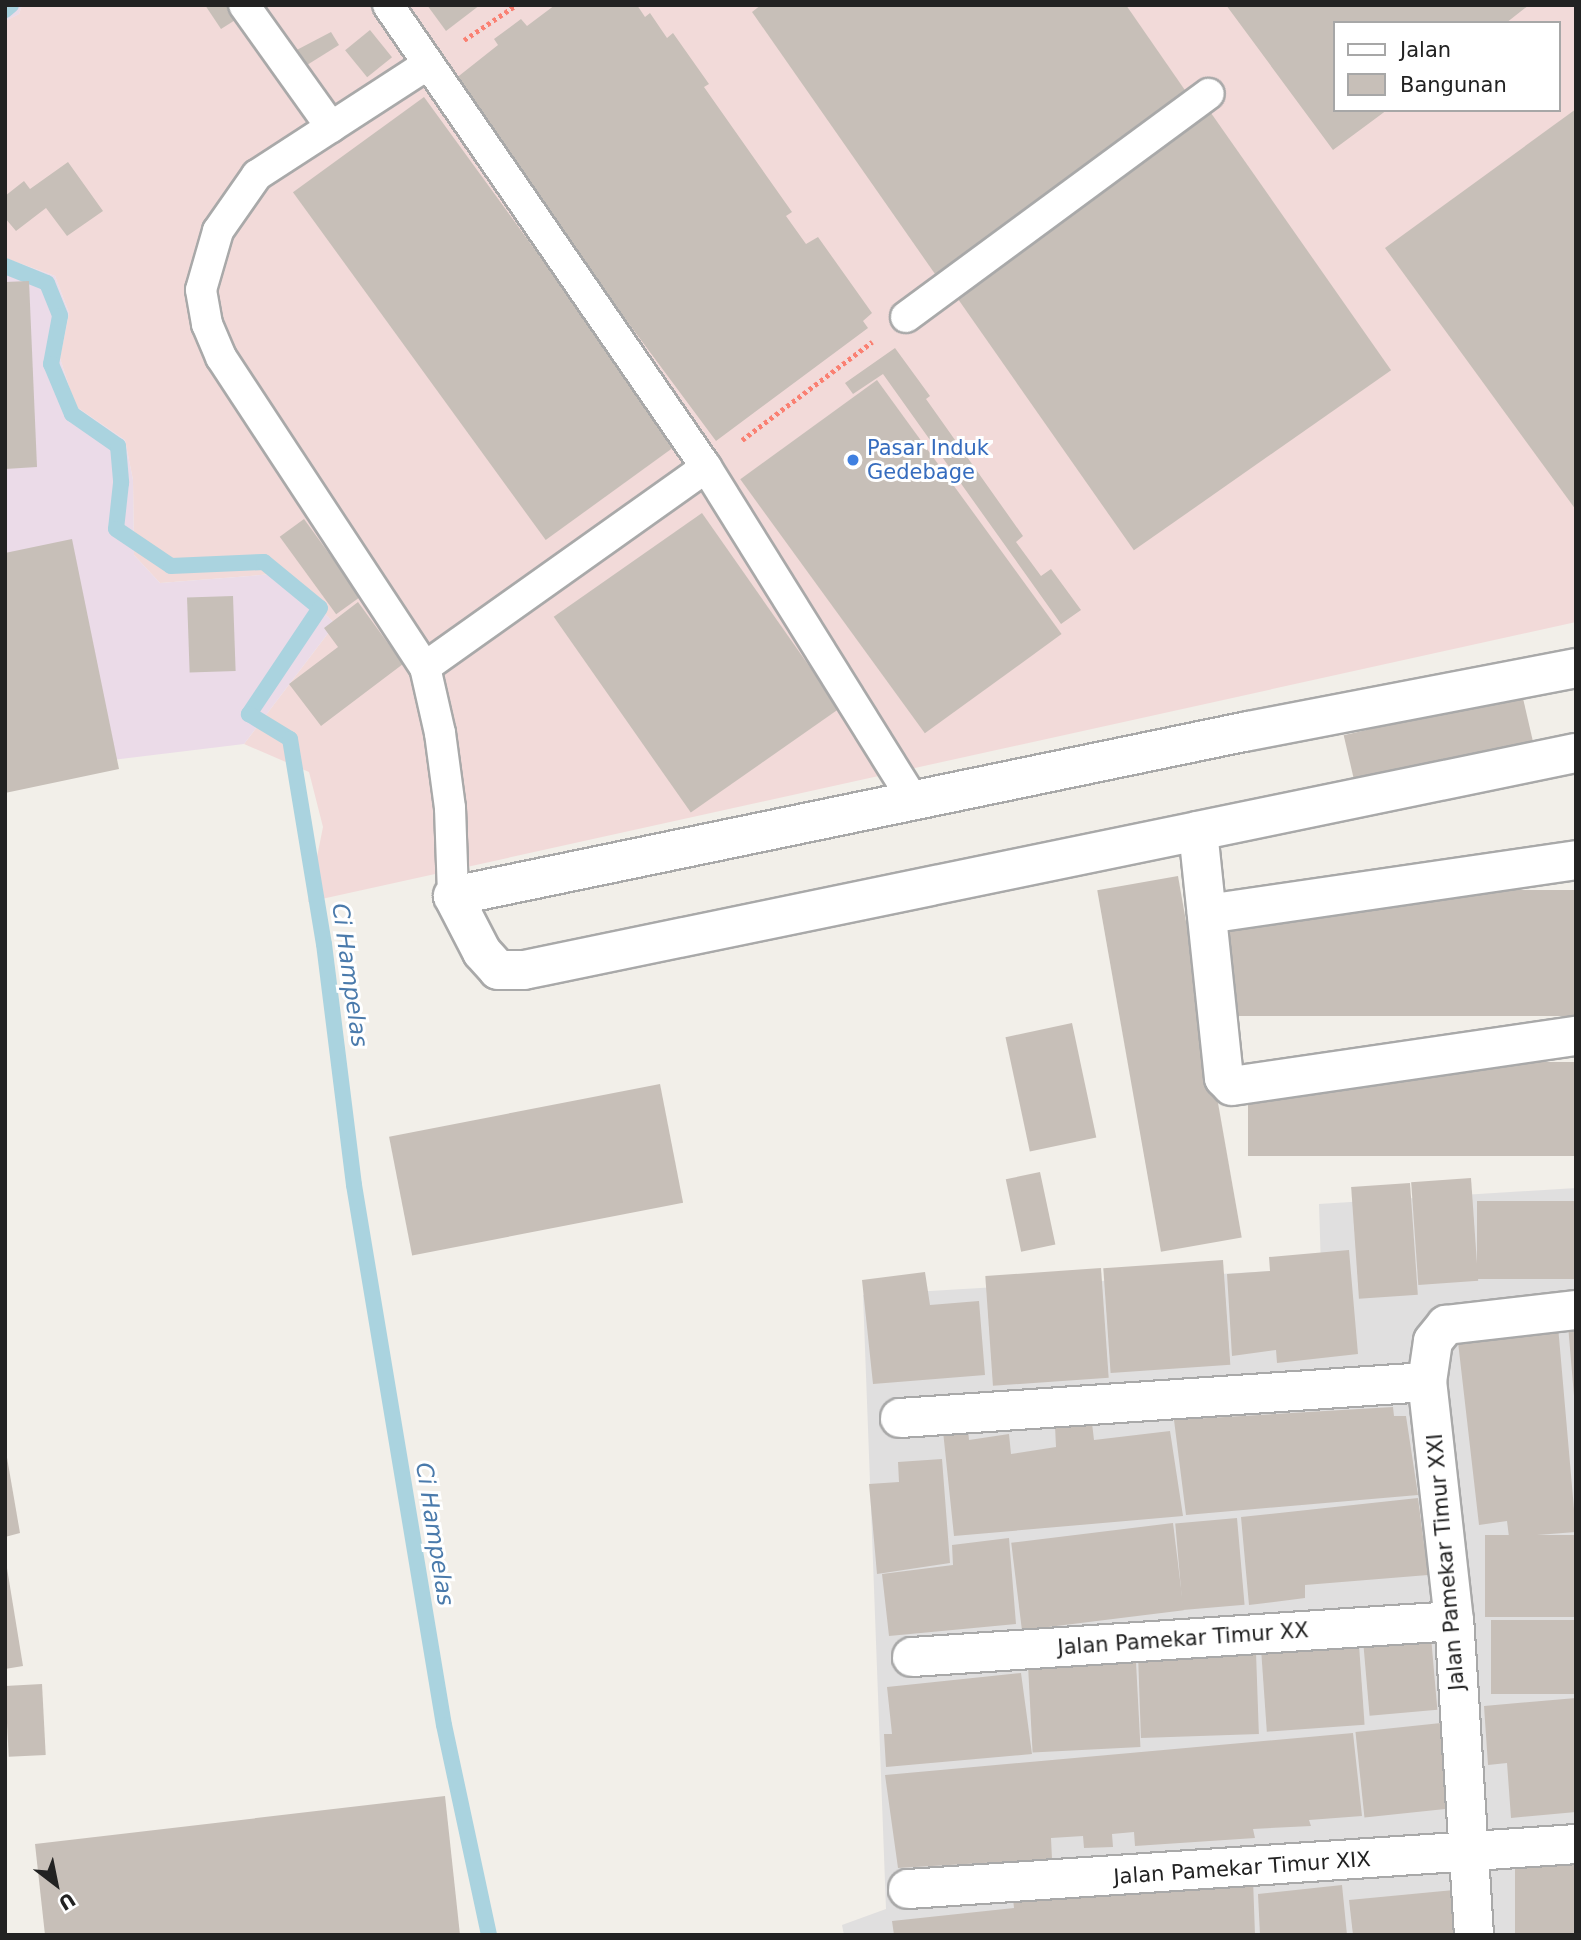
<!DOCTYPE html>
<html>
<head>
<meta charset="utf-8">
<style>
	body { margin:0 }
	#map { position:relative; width:1581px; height:1940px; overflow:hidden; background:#f2efe9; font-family:"DejaVu Sans",sans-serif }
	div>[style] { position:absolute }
	.residential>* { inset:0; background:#e0dfdf }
	.commercial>* { inset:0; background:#f2dad9 }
	.industrial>* { inset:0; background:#ebdbe8 }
	.stream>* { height:16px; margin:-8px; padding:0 8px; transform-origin:8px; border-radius:8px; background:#aad3df }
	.building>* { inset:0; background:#c7bfb8; transform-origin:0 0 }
	.path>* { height:4.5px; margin-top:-2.25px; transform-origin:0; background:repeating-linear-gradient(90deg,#fa8072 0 3.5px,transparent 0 7px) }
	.roads { filter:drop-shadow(2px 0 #a9a9a9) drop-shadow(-2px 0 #a9a9a9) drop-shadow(0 2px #a9a9a9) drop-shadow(0 -2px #a9a9a9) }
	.lane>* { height:30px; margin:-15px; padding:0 15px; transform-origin:15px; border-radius:15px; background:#fff }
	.street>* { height:38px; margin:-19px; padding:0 19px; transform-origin:19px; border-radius:19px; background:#fff }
	.dots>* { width:19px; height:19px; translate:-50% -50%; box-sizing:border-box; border:4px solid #fff; border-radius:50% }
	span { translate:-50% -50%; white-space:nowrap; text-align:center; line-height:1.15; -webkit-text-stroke:6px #fff; paint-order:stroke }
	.shop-label { font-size:21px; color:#366cbe }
	.left { translate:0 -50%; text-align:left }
	.street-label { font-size:21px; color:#222 }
	.water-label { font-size:23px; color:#4a7aab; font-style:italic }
	.frame { position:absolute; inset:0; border:7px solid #222; pointer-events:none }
	.legend { position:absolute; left:1333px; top:21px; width:228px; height:91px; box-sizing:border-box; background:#fff; border:2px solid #a7a7a7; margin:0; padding:9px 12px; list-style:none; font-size:21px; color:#222 }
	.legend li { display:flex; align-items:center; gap:14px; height:35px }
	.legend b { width:35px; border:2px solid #a7a7a7 }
	.north { position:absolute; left:21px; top:1849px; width:70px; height:70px; -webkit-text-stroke:5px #fff; paint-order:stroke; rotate:148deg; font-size:19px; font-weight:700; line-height:28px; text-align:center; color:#222 }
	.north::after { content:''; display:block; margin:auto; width:24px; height:32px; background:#222; clip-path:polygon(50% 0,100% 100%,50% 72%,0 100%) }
</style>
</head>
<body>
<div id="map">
	<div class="residential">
		<div style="clip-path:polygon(1576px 1188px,1576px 1935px,844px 1935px,842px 1925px,886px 1909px,863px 1295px,1321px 1268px,1319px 1204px)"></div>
	</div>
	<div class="commercial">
		<div style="clip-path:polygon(evenodd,22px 5px,1576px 5px,1576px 622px,308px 902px,323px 827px,309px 772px,244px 744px,335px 624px,286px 573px,160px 583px,134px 555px,133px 480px,125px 440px,75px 406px,60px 358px,69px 313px,55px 276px,5px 258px,5px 21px,19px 14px,22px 5px,1334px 23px,1558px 23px,1558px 110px,1334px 110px,1334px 23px)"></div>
	</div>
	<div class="industrial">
		<div style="clip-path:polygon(5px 5px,22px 5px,19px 14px,5px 21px)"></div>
		<div style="clip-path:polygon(5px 258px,55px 276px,69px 313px,60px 358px,75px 406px,125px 440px,133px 480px,134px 555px,160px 583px,286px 573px,335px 624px,244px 744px,5px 773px)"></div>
	</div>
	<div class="stream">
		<div style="left:5px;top:10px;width:8px;rotate:-40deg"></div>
		<div style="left:5px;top:266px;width:45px;rotate:22deg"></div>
		<div style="left:47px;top:283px;width:35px;rotate:68deg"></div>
		<div style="left:60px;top:316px;width:49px;rotate:100.6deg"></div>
		<div style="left:51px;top:364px;width:54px;rotate:67.2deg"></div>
		<div style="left:72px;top:414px;width:56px;rotate:34.8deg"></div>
		<div style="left:118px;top:446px;width:37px;rotate:85deg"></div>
		<div style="left:121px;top:483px;width:46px;rotate:96.2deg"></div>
		<div style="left:116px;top:529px;width:66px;rotate:33.9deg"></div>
		<div style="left:171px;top:566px;width:93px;rotate:-2.5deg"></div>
		<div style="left:264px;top:562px;width:72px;rotate:39.4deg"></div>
		<div style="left:320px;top:608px;width:128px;rotate:123.8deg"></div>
		<div style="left:249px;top:714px;width:48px;rotate:31.4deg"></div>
		<div style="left:290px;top:739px;width:208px;rotate:80.6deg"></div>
		<div style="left:324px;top:944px;width:243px;rotate:82.9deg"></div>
		<div style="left:354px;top:1185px;width:547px;rotate:80.54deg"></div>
		<div style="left:444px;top:1725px;width:215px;rotate:77.9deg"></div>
	</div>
	<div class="building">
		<div style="clip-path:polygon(205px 5px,232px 5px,240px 17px,221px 29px)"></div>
		<div style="clip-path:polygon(427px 5px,480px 5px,446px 31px)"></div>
		<div style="clip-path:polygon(555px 5px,637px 5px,645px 17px,650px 13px,667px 38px,673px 33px,709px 84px,704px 87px,792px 212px,786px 216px,806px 244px,818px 237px,872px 313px,863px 321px,868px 328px,716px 441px,450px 83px,498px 45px,494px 39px,521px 19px,527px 26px)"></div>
		<div style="clip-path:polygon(761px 5px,1126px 5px,1189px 96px,935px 274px,752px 12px)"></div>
		<div style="clip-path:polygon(1226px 5px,1529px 5px,1506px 23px,1334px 23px,1334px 110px,1387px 110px,1333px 150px)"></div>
		<div style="left:370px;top:30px;width:35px;height:32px;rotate:51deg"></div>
		<div style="clip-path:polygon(331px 32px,339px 45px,299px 70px,289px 54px)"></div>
		<div style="left:424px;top:97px;width:430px;height:162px;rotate:54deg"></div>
		<div style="clip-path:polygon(1576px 109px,1576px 510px,1385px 248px)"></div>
		<div style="left:1211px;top:113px;width:314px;height:314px;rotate:55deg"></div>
		<div style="clip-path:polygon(68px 162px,103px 211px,67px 236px,46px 208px,16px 231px,5px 218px,5px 196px,24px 181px,30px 189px)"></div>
		<div style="clip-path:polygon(29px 281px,37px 467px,5px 469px,5px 282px)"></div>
		<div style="clip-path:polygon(895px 348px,930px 396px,926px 399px,1023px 536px,1016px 542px,1041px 576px,1051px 569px,1081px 610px,1061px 624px,883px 374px,853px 394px,845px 383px)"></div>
		<div style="left:877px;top:380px;width:314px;height:169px;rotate:54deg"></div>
		<div style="left:702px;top:513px;width:239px;height:181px;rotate:55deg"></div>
		<div style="left:304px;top:519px;width:96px;height:30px;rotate:54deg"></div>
		<div style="clip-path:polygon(72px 539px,119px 769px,5px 793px,5px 553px)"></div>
		<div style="left:233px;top:596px;width:75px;height:46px;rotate:88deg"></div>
		<div style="clip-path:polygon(358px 602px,403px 664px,321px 726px,289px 684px,338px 647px,324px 628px)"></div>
		<div style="left:1522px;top:694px;width:55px;height:183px;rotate:77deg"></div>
		<div style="left:1178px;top:876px;width:367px;height:82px;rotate:80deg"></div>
		<div style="left:1576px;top:890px;width:126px;height:354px;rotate:90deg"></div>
		<div style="left:1072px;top:1023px;width:117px;height:68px;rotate:78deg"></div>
		<div style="left:1576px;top:1062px;width:94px;height:328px;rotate:90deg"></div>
		<div style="left:660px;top:1084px;width:121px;height:276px;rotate:79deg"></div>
		<div style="left:1040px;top:1172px;width:74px;height:35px;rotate:78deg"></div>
		<div style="left:1471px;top:1178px;width:103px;height:60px;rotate:86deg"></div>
		<div style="left:1410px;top:1183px;width:112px;height:59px;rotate:86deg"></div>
		<div style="left:1576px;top:1201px;width:78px;height:99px;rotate:90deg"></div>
		<div style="clip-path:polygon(1349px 1250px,1358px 1354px,1277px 1363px,1276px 1350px,1232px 1356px,1227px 1274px,1270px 1271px,1269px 1257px)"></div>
		<div style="left:1223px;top:1260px;width:105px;height:120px;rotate:86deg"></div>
		<div style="left:1101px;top:1268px;width:110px;height:116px;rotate:86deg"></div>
		<div style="clip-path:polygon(925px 1272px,930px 1305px,979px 1301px,985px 1375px,873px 1384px,862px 1280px)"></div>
		<div style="clip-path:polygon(1576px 1324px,1576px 1396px,1574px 1396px,1568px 1325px)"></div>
		<div style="clip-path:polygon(1558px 1326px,1576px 1532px,1509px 1537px,1507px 1521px,1479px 1525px,1458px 1342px)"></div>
		<div style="clip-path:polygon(1393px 1407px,1394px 1416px,1406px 1416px,1418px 1495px,1186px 1515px,1174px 1420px)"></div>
		<div style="clip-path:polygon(1092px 1423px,1094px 1440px,1170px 1431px,1183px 1516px,954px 1536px,943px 1431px,968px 1429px,969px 1440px,1009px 1434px,1011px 1454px,1056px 1447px,1055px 1426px)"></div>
		<div style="clip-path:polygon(5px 1446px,20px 1533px,5px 1537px)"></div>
		<div style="clip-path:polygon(942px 1459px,950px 1563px,877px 1574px,869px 1484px,899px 1482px,898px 1462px)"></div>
		<div style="clip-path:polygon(1418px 1498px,1428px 1575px,1305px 1585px,1305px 1598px,1249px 1605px,1241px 1517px)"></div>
		<div style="left:1237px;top:1518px;width:87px;height:62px;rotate:85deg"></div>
		<div style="left:1173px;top:1523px;width:88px;height:163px;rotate:83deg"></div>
		<div style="left:1576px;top:1535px;width:82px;height:91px;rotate:90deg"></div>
		<div style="clip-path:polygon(1009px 1538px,1016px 1624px,889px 1636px,882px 1574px,953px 1565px,952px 1545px)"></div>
		<div style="clip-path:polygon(5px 1556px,23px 1666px,5px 1669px)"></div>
		<div style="left:1576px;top:1620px;width:74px;height:85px;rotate:90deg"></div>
		<div style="left:1431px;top:1637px;width:73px;height:68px;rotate:85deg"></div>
		<div style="left:1359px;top:1645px;width:80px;height:98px;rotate:86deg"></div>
		<div style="left:1256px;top:1652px;width:82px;height:118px;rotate:88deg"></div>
		<div style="left:1136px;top:1662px;width:85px;height:108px;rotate:87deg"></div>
		<div style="clip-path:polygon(1021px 1673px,1032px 1754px,886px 1767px,884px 1734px,892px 1734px,887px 1687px)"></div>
		<div style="left:42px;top:1684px;width:71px;height:37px;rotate:87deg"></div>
		<div style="clip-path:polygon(1576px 1698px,1576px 1812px,1511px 1818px,1507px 1763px,1488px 1765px,1484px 1706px)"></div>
		<div style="left:1441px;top:1723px;width:86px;height:86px;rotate:84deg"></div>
		<div style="clip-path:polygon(1353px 1733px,1362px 1816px,1309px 1820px,1311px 1826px,1253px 1829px,1255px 1838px,1135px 1846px,1134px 1832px,1112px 1834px,1113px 1847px,1084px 1848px,1083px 1836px,1051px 1838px,1052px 1859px,898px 1868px,885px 1775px)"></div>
		<div style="clip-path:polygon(445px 1796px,460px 1935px,45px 1935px,35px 1844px)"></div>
		<div style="left:1576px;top:1858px;width:77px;height:61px;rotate:90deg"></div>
		<div style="clip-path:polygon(1253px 1879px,1255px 1935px,894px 1935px,892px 1921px,1014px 1908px,1013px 1899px)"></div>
		<div style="clip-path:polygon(1342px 1885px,1347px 1935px,1260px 1935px,1258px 1894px)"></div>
		<div style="clip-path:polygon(1454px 1890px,1458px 1935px,1353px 1935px,1349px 1900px)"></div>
	</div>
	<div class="path">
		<div style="left:464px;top:40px;width:63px;rotate:-33.9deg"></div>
		<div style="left:742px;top:440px;width:163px;rotate:-37deg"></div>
	</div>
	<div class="roads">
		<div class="lane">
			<div style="left:244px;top:5px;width:150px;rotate:54.5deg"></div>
			<div style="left:388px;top:5px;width:561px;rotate:55.46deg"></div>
			<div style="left:706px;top:467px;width:393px;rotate:58.1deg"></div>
			<div style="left:428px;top:64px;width:204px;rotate:147deg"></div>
			<div style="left:257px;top:175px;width:68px;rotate:124.9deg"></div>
			<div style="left:218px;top:231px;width:61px;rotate:106.1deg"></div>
			<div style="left:201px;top:290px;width:35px;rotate:80deg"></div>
			<div style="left:207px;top:324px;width:36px;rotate:67deg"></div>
			<div style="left:221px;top:357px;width:371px;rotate:56.7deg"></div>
			<div style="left:425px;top:667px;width:68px;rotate:77.2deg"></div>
			<div style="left:440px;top:733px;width:76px;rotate:82.4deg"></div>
			<div style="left:450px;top:808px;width:88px;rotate:88deg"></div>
			<div style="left:906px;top:317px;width:376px;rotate:-36.4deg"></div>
			<div style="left:425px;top:667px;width:345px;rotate:-35.4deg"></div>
		</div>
		<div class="street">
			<div style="left:1576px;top:668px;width:334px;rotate:169.1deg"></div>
			<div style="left:1248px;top:731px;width:812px;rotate:168.27deg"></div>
			<div style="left:453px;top:896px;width:63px;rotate:62.6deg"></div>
			<div style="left:482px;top:952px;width:24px;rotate:48deg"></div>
			<div style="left:498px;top:970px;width:26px"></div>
			<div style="left:524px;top:970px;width:1074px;rotate:-11.66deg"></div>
			<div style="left:1198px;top:831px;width:248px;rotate:84deg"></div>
			<div style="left:1224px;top:1078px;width:11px;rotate:45deg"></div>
			<div style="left:1232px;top:1086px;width:348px;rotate:-8.3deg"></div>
			<div style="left:1207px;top:914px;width:373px;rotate:-8.3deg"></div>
			<div style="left:900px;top:1418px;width:528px;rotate:-3.91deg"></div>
			<div style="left:912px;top:1657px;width:543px;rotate:-3.8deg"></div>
			<div style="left:908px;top:1889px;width:670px;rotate:-3.85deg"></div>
			<div style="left:1474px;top:1935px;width:315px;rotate:-93.6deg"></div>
			<div style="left:1454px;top:1621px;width:241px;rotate:-96.4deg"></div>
			<div style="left:1427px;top:1382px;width:41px;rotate:-81.7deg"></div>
			<div style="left:1433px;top:1341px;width:21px;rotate:-51deg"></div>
			<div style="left:1446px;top:1325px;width:131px;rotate:-6.6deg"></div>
		</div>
	</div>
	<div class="dots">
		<div style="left:853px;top:460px;background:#3f7fe0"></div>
	</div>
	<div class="shop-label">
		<span class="left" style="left:867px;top:460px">Pasar Induk<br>Gedebage</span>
	</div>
	<div class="street-label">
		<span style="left:1446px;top:1562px;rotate:-95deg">Jalan Pamekar Timur XXI</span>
		<span style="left:1183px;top:1639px;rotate:-4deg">Jalan Pamekar Timur XX</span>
		<span style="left:1242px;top:1868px;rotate:-4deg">Jalan Pamekar Timur XIX</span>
	</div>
	<div class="water-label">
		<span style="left:350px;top:975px;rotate:82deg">Ci Hampelas</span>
		<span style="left:435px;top:1534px;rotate:81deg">Ci Hampelas</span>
	</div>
	<div class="frame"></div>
	<ul class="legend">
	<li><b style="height:9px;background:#fff"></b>Jalan</li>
	<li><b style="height:19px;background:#c7bfb8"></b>Bangunan</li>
	</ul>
	<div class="north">U</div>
</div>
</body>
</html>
